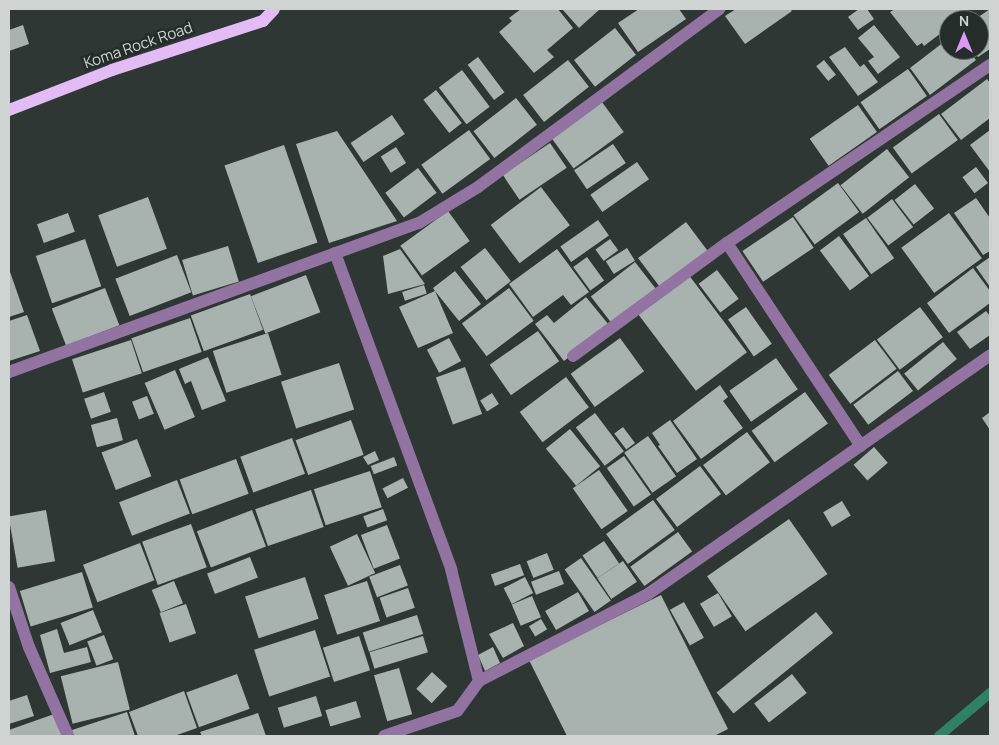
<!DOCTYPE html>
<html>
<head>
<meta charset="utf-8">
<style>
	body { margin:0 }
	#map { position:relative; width:999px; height:745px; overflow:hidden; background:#2e3733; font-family:Manrope,sans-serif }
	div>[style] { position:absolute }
	.stream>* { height:10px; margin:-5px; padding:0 5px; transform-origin:5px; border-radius:5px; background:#2f8166 }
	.building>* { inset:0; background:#a8b3af; transform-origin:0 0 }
	.minor>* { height:12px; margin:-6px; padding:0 6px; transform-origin:6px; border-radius:6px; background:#9373a1 }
	.major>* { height:12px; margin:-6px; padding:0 6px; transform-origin:6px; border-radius:6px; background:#e4bcf5 }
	span { translate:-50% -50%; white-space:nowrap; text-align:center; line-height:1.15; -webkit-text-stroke:5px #242d29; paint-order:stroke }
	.street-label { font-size:15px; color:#cfd4d2 }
	.frame { position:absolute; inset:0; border:10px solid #cfd4d2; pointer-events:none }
	.north { position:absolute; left:939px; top:10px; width:50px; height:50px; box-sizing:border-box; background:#242d29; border:1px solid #68706d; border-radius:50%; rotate:0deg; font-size:14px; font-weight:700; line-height:20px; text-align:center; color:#cfd4d2 }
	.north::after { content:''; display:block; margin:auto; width:18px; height:22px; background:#db99f5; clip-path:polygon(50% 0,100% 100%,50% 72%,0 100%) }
</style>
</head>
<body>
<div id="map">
	<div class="stream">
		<div style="left:939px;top:736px;width:67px;rotate:-40.1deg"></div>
	</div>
	<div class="building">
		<div style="clip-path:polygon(521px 9px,558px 9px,573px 28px,547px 50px,554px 57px,534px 73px,499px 32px,512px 21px,509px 18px)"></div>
		<div style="clip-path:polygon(562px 9px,600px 9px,579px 28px)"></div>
		<div style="clip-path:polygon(639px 9px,679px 9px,686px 19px,638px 52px,618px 23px)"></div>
		<div style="clip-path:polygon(736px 9px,790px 9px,792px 11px,745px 44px,725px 16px)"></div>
		<div style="clip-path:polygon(859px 9px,867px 9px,874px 19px,858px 30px,848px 17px)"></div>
		<div style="clip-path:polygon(895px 9px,962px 9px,966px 13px,957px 20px,949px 20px,949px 27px,924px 46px,922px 43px,917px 46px,890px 12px)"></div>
		<div style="clip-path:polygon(990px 9px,990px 49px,978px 57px,973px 50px,979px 50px,979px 20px,974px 20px)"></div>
		<div style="clip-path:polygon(23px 25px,29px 44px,9px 51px,9px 30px)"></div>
		<div style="clip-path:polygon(874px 25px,900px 57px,878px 74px,868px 61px,874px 57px,858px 38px)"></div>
		<div style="left:615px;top:28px;width:34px;height:52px;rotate:52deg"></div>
		<div style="clip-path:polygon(949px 38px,949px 50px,968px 50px,976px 60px,930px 95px,910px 68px)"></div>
		<div style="clip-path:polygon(845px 47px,860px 67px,864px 64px,878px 82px,858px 96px,829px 57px)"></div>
		<div style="left:478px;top:57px;width:44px;height:13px;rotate:53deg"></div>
		<div style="left:568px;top:60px;width:34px;height:57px;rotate:52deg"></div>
		<div style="left:824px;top:60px;width:19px;height:10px;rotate:51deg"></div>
		<div style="left:908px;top:69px;width:33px;height:58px;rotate:55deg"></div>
		<div style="left:462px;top:70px;width:46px;height:29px;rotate:53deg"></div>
		<div style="clip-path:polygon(987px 79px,990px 83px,990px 118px,961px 140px,941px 114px)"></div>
		<div style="left:436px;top:90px;width:42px;height:16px;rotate:52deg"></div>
		<div style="left:516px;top:98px;width:34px;height:54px;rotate:52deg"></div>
		<div style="left:602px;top:102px;width:37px;height:62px;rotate:54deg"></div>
		<div style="left:858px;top:105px;width:33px;height:59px;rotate:55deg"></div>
		<div style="left:939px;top:114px;width:32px;height:57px;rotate:54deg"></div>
		<div style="left:392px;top:115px;width:23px;height:50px;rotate:56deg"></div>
		<div style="left:469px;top:130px;width:36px;height:59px;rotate:54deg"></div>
		<div style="clip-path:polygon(990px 130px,990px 172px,970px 145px)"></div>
		<div style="clip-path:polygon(337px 131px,397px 221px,329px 243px,296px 144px)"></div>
		<div style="left:550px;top:143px;width:30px;height:57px;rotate:56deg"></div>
		<div style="left:613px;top:144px;width:23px;height:47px;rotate:56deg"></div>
		<div style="left:284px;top:145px;width:103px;height:63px;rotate:71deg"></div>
		<div style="left:396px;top:147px;width:19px;height:18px;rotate:58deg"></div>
		<div style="left:887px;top:149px;width:36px;height:59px;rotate:52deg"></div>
		<div style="left:637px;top:162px;width:21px;height:57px;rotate:55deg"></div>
		<div style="left:976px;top:167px;width:20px;height:17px;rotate:53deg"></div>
		<div style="left:418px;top:168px;width:31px;height:41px;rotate:53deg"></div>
		<div style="left:838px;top:183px;width:36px;height:55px;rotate:54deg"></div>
		<div style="left:915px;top:184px;width:31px;height:26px;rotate:52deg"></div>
		<div style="left:541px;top:187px;width:48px;height:63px;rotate:53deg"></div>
		<div style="left:148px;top:197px;width:55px;height:53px;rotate:70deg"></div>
		<div style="clip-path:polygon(976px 198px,990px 218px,990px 251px,983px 255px,954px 213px)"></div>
		<div style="left:892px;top:199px;width:35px;height:31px;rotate:53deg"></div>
		<div style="left:448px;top:211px;width:37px;height:59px;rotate:54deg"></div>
		<div style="left:68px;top:213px;width:20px;height:33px;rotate:70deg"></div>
		<div style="left:949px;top:213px;width:56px;height:59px;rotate:54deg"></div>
		<div style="left:793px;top:217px;width:37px;height:61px;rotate:56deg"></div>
		<div style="left:866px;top:218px;width:49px;height:28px;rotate:55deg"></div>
		<div style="left:598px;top:220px;width:19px;height:46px;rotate:55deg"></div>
		<div style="left:686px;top:222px;width:39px;height:60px;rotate:53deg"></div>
		<div style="left:839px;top:236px;width:50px;height:24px;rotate:53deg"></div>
		<div style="left:85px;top:239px;width:50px;height:52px;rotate:71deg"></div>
		<div style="left:610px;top:239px;width:14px;height:18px;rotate:54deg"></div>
		<div style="left:228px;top:246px;width:37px;height:48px;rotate:73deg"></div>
		<div style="left:485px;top:248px;width:42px;height:31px;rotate:52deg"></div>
		<div style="left:627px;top:248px;width:15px;height:25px;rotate:58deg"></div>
		<div style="clip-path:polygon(400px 249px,425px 284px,388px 294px,383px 256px)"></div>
		<div style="clip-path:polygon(557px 249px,589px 292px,571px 305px,563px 295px,533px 317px,509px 284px)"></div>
		<div style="left:177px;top:255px;width:40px;height:66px;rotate:69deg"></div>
		<div style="left:587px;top:257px;width:29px;height:17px;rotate:54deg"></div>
		<div style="clip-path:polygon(990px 257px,990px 287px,976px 267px)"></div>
		<div style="left:635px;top:262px;width:37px;height:56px;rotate:52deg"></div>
		<div style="clip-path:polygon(973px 268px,990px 291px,990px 303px,949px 333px,927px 303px)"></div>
		<div style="clip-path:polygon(9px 269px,24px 312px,9px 317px)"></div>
		<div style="left:717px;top:270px;width:36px;height:23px;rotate:53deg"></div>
		<div style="clip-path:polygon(455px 271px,481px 304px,459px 321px,435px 291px,453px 333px,418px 348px,399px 307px,435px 291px,433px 288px)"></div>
		<div style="left:688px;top:274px;width:98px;height:64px;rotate:53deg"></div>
		<div style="left:306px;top:275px;width:40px;height:59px;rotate:69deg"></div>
		<div style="left:424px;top:285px;width:9px;height:23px;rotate:72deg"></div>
		<div style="left:105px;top:288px;width:40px;height:57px;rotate:69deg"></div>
		<div style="left:509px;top:288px;width:41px;height:59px;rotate:53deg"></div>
		<div style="left:250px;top:294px;width:38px;height:63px;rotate:70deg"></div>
		<div style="clip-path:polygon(586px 297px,609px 325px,564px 361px,535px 324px,547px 315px,554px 323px)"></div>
		<div style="left:746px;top:307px;width:45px;height:22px;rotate:55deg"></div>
		<div style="left:920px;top:307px;width:38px;height:54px;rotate:53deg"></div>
		<div style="clip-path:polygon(986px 311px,990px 316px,990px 335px,970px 349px,957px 332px)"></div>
		<div style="clip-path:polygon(27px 315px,40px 351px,9px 361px,9px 321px)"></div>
		<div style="left:190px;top:318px;width:36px;height:62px;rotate:71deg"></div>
		<div style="left:538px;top:331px;width:37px;height:59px;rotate:55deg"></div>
		<div style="left:268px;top:333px;width:44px;height:58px;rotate:72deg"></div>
		<div style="left:449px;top:338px;width:26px;height:25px;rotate:62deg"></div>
		<div style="left:620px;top:338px;width:41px;height:61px;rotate:54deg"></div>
		<div style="left:131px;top:340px;width:35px;height:62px;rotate:72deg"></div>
		<div style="left:875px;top:340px;width:36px;height:58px;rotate:53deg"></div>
		<div style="left:943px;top:342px;width:22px;height:50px;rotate:51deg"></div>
		<div style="clip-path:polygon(208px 357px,226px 401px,202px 410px,191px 381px,185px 384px,179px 369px)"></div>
		<div style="left:776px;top:358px;width:38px;height:57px;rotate:55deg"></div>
		<div style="left:339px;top:363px;width:49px;height:61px;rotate:72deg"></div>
		<div style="left:465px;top:367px;width:50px;height:31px;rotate:70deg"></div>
		<div style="left:175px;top:370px;width:51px;height:33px;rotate:67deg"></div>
		<div style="left:898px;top:371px;width:25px;height:56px;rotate:53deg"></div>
		<div style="left:566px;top:377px;width:38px;height:58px;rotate:53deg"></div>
		<div style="clip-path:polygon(720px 385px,728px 397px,723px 401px,743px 428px,701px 459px,673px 421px)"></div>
		<div style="left:104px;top:392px;width:21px;height:21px;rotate:71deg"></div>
		<div style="left:805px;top:392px;width:39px;height:66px;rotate:54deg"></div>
		<div style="left:492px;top:393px;width:13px;height:14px;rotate:58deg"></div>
		<div style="left:147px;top:396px;width:19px;height:16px;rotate:69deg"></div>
		<div style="clip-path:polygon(990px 412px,990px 430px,982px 418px)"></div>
		<div style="left:595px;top:413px;width:48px;height:24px;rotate:53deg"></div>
		<div style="left:117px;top:418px;width:23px;height:27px;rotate:75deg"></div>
		<div style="left:351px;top:420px;width:37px;height:59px;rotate:70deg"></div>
		<div style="clip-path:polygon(670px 420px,697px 459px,677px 473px,658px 446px,660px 445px,652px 433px)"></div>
		<div style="left:623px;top:427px;width:20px;height:11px;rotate:53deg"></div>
		<div style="left:570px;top:429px;width:48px;height:31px;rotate:51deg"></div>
		<div style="left:747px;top:432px;width:38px;height:55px;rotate:53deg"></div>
		<div style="left:648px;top:436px;width:49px;height:29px;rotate:55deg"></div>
		<div style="left:292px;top:438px;width:38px;height:55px;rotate:70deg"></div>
		<div style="left:137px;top:439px;width:40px;height:38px;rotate:69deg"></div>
		<div style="left:874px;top:447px;width:21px;height:27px;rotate:49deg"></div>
		<div style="clip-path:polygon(375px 451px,379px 460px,368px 465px,363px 457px)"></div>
		<div style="left:624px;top:456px;width:47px;height:21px;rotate:55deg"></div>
		<div style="left:394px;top:457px;width:9px;height:25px;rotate:69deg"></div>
		<div style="left:236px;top:459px;width:37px;height:60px;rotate:70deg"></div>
		<div style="left:700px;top:466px;width:35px;height:55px;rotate:53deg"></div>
		<div style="left:599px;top:470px;width:50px;height:32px;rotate:55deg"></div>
		<div style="left:370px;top:471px;width:38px;height:59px;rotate:72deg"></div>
		<div style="left:403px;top:478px;width:11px;height:23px;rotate:63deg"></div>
		<div style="left:177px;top:480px;width:36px;height:62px;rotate:69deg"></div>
		<div style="left:311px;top:490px;width:39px;height:59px;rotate:71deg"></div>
		<div style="left:653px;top:500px;width:37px;height:58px;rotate:54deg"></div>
		<div style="left:842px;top:501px;width:17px;height:22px;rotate:59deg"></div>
		<div style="left:383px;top:509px;width:12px;height:21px;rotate:70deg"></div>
		<div style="left:46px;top:510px;width:52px;height:38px;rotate:80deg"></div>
		<div style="left:252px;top:510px;width:39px;height:59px;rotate:69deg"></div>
		<div style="left:789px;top:519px;width:67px;height:100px;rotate:55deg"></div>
		<div style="left:191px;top:524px;width:46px;height:52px;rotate:70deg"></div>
		<div style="left:387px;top:525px;width:36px;height:28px;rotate:69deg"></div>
		<div style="left:678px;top:532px;width:24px;height:59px;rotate:54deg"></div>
		<div style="left:357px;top:534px;width:43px;height:30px;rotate:65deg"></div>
		<div style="left:604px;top:541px;width:27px;height:26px;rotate:56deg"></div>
		<div style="left:140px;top:543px;width:40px;height:61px;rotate:69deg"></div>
		<div style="left:547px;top:553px;width:18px;height:22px;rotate:68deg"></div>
		<div style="left:250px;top:557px;width:22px;height:46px;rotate:69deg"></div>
		<div style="left:581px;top:558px;width:52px;height:20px;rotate:55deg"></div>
		<div style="left:623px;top:561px;width:25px;height:31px;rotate:56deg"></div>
		<div style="left:520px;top:564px;width:12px;height:31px;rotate:70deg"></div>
		<div style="left:400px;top:565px;width:22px;height:33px;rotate:69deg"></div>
		<div style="left:559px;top:571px;width:14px;height:30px;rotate:69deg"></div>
		<div style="left:82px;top:572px;width:37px;height:65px;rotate:73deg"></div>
		<div style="left:305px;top:577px;width:44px;height:63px;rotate:72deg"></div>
		<div style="left:525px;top:577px;width:18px;height:24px;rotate:63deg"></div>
		<div style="left:174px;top:581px;width:24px;height:24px;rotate:68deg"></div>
		<div style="left:367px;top:581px;width:42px;height:45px;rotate:72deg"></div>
		<div style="left:408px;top:588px;width:21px;height:30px;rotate:71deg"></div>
		<div style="left:578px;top:592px;width:22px;height:38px;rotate:60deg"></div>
		<div style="left:718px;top:593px;width:27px;height:21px;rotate:59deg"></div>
		<div style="clip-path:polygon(661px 595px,728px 729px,714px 736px,567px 736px,529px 660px)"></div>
		<div style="left:532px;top:596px;width:23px;height:22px;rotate:67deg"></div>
		<div style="left:684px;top:602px;width:41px;height:16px;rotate:61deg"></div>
		<div style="left:186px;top:604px;width:31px;height:28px;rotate:71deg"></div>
		<div style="left:93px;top:610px;width:24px;height:35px;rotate:68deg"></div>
		<div style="left:816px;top:612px;width:27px;height:128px;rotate:51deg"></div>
		<div style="left:417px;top:615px;width:20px;height:57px;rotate:72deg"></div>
		<div style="left:541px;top:619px;width:12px;height:14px;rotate:59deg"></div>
		<div style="clip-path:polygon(513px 623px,524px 646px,503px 658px,489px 634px)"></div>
		<div style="clip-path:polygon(57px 629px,64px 653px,87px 647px,91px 662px,50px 673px,40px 635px)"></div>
		<div style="left:315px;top:630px;width:49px;height:64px;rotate:72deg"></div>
		<div style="left:104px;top:635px;width:26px;height:18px;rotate:69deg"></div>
		<div style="left:359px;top:636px;width:36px;height:38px;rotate:72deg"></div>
		<div style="left:423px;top:636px;width:17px;height:56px;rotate:73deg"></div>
		<div style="clip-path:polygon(493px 647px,500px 663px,485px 671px,478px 655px)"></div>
		<div style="left:118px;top:662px;width:49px;height:59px;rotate:76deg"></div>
		<div style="left:399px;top:668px;width:48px;height:26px;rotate:74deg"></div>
		<div style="left:432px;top:672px;width:21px;height:23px;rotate:43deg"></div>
		<div style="left:237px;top:674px;width:37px;height:54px;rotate:70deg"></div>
		<div style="left:792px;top:674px;width:24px;height:48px;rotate:52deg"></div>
		<div style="clip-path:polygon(184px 691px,197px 728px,174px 736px,138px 736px,129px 712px)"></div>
		<div style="clip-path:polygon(27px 695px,34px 716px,9px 724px,9px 701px)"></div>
		<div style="left:316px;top:696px;width:21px;height:40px;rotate:73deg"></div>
		<div style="left:356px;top:701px;width:17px;height:32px;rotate:73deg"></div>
		<div style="clip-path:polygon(127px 712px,135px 736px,74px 736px,72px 730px)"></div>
		<div style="clip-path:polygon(57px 713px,65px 736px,9px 736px,9px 730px)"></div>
		<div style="clip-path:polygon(258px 713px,266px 736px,202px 736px,200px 732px)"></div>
	</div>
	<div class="minor">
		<div style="left:727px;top:243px;width:243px;rotate:56.6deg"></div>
		<div style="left:335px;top:253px;width:337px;rotate:69.8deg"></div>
		<div style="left:451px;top:569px;width:115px;rotate:76deg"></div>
		<div style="left:479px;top:681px;width:37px;rotate:126deg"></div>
		<div style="left:457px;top:711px;width:77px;rotate:161.1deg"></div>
		<div style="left:573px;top:356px;width:191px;rotate:-36.3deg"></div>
		<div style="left:727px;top:243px;width:318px;rotate:-34.1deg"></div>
		<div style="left:9px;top:372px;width:436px;rotate:-20deg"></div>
		<div style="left:419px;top:223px;width:69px;rotate:-31.4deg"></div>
		<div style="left:478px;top:187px;width:300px;rotate:-36.4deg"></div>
		<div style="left:9px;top:587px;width:63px;rotate:71.6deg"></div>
		<div style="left:29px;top:647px;width:97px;rotate:66.3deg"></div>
		<div style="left:479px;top:681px;width:190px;rotate:-27.2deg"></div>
		<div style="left:648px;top:594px;width:417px;rotate:-34.9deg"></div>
	</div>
	<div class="major">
		<div style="left:9px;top:110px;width:110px;rotate:-21.2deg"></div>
		<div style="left:112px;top:70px;width:159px;rotate:-18deg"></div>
		<div style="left:263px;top:21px;width:16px;rotate:-47deg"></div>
	</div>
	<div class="street-label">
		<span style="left:138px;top:45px;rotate:-19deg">Koma Rock Road</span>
	</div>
	<div class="frame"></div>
	<div class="north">N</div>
</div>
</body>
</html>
